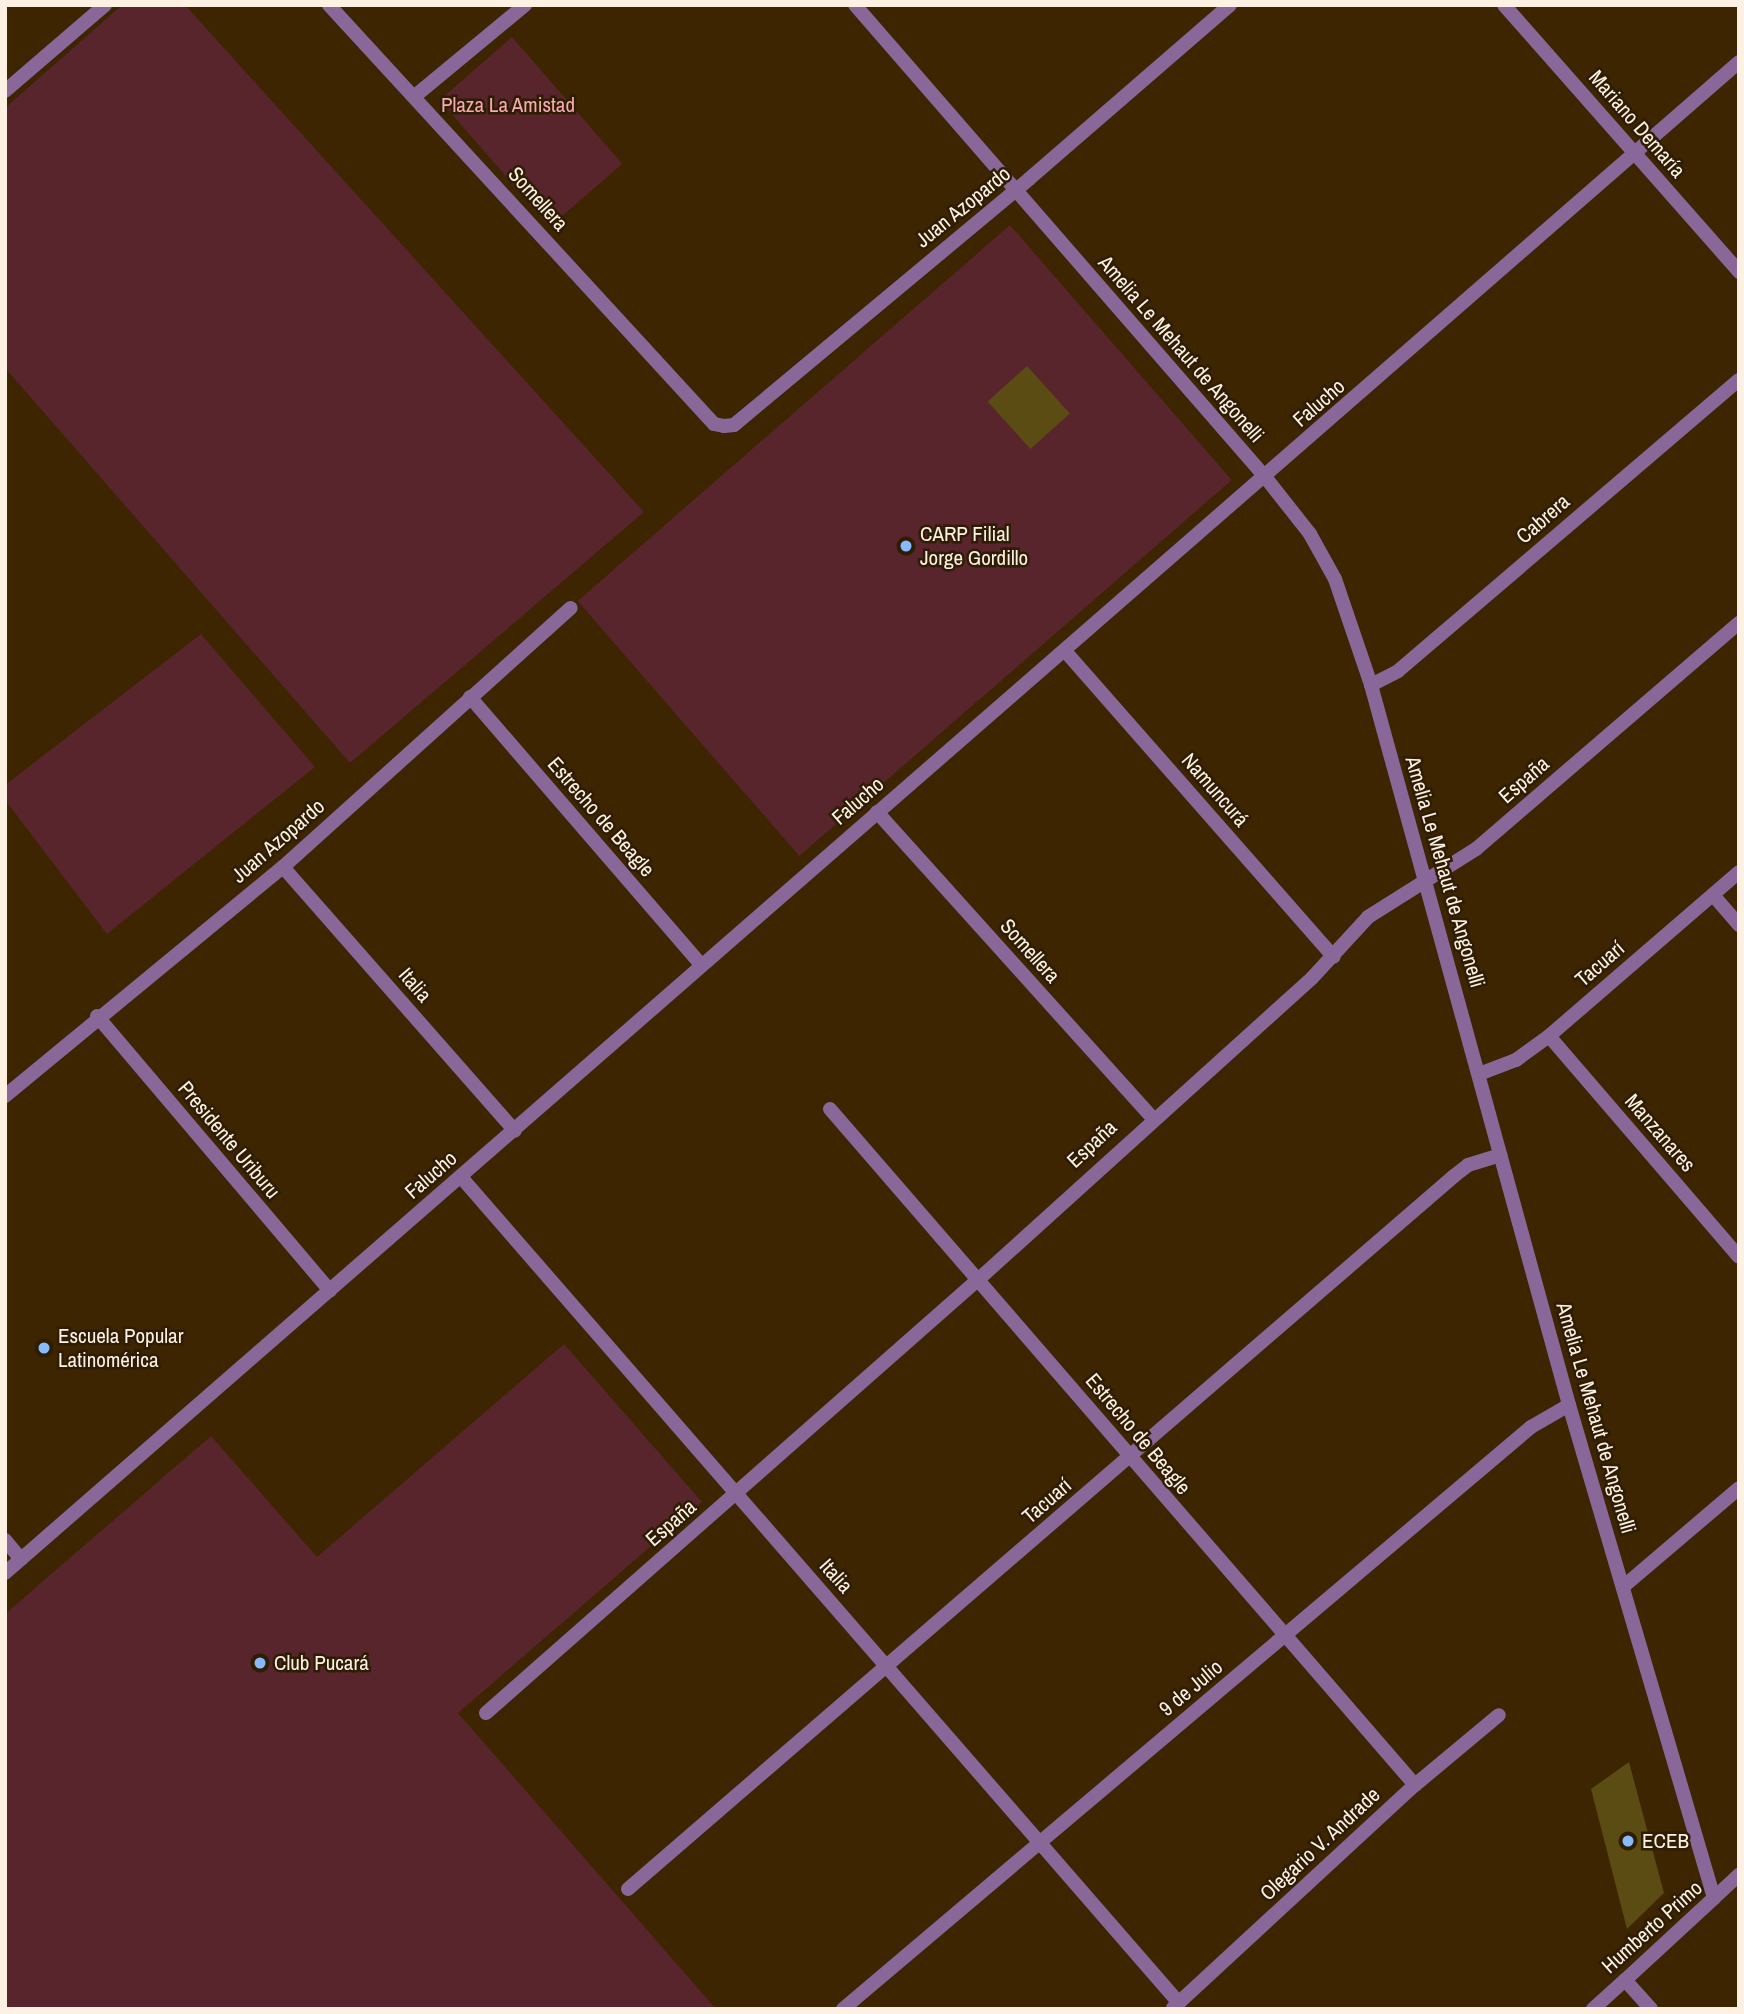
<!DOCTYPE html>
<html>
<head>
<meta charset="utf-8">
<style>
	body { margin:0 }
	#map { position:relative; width:1744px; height:2014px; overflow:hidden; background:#3c2500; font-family:"Archivo Narrow",sans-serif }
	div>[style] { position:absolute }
	.green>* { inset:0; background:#57252b; transform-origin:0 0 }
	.building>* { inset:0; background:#5a4c12; transform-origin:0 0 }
	.minor>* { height:14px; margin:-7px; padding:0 7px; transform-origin:7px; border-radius:7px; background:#896899 }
	.tertiary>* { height:14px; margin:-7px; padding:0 7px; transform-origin:7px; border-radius:7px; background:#896899 }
	.dots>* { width:19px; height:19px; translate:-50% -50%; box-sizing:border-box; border:4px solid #2e1d04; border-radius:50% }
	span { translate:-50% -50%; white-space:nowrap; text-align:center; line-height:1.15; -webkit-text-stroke:5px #2e1d04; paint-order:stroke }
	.park-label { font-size:21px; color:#f7aab0 }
	.street-label { font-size:21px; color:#fdf1e3 }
	.poi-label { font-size:21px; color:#fdf1e3 }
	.left { translate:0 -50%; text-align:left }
	.frame { position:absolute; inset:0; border:7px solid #fdf1e3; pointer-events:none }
</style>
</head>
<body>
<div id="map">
	<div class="green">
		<div style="clip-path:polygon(122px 5px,185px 5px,644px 512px,350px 763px,5px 368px,5px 108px)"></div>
		<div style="left:512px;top:37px;width:168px;height:96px;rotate:49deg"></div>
		<div style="left:1010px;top:225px;width:338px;height:573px;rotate:49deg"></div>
		<div style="clip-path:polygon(201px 634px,315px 767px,107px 934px,5px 800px,5px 785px)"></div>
		<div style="clip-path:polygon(564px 1344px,702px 1502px,458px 1713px,716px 2009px,5px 2009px,5px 1614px,211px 1436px,317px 1557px)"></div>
	</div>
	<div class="building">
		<div style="left:1027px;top:366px;width:64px;height:53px;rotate:48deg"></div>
		<div style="clip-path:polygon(1629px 1762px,1664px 1893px,1627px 1929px,1591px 1789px)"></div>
	</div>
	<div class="minor">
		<div style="left:329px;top:5px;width:569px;rotate:47.42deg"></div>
		<div style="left:714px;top:424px;width:10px;rotate:11deg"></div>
		<div style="left:724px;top:426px;width:10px;rotate:-6deg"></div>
		<div style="left:734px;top:425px;width:384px;rotate:-39.8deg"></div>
		<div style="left:1029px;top:179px;width:266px;rotate:-40.9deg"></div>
		<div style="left:1504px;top:5px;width:356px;rotate:48.6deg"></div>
		<div style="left:415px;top:96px;width:143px;rotate:-39.6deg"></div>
		<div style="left:1065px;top:651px;width:407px;rotate:48.7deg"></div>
		<div style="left:1371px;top:685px;width:30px;rotate:-27deg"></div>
		<div style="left:1398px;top:671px;width:448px;rotate:-40.5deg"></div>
		<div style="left:470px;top:697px;width:354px;rotate:49.2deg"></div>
		<div style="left:877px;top:812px;width:411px;rotate:48deg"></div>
		<div style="left:283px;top:867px;width:351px;rotate:48.7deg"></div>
		<div style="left:1713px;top:895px;width:40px;rotate:49deg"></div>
		<div style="left:97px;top:1016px;width:360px;rotate:49.7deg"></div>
		<div style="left:1549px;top:1036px;width:291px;rotate:49.3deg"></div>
		<div style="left:1479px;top:1074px;width:40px;rotate:-21deg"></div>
		<div style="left:1516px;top:1060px;width:41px;rotate:-36deg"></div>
		<div style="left:1549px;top:1036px;width:251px;rotate:-40.8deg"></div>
		<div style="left:5px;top:1096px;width:360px;rotate:-39.5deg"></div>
		<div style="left:283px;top:867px;width:387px;rotate:-42deg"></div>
		<div style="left:830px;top:1109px;width:894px;rotate:49.13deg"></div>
		<div style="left:461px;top:1177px;width:1094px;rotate:49deg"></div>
		<div style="left:5px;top:1540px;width:25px;rotate:50deg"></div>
		<div style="left:5px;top:1573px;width:2300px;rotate:-41.07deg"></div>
		<div style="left:1624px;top:1586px;width:151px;rotate:-40.4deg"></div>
		<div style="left:486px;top:1713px;width:658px;rotate:-41.37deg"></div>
		<div style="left:980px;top:1278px;width:447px;rotate:-42.1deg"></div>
		<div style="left:1312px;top:978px;width:83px;rotate:-47.4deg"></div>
		<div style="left:1368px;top:917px;width:128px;rotate:-32.2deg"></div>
		<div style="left:1476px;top:849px;width:347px;rotate:-40.7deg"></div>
		<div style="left:628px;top:1889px;width:1091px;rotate:-40.8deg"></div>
		<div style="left:1454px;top:1176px;width:18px;rotate:-38deg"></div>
		<div style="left:1468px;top:1165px;width:34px;rotate:-17deg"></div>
		<div style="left:1714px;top:1898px;width:34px;rotate:-43deg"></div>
		<div style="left:1173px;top:2008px;width:329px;rotate:-42.7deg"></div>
		<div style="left:1415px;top:1785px;width:109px;rotate:-39.8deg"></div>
		<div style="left:843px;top:2009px;width:901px;rotate:-40.23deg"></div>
		<div style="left:1531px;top:1427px;width:44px;rotate:-30.1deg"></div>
		<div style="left:1593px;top:2009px;width:43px;rotate:-42.2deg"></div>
	</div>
	<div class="tertiary">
		<div style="left:855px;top:5px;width:627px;rotate:49.01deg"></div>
		<div style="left:1266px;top:478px;width:71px;rotate:51.8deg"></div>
		<div style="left:1310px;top:534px;width:51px;rotate:60.9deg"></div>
		<div style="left:1335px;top:579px;width:112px;rotate:71.2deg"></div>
		<div style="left:1371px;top:685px;width:747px;rotate:74.62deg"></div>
		<div style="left:1569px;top:1405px;width:514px;rotate:73.61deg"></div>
		<div style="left:1714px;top:1898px;width:121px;rotate:137.3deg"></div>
		<div style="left:1625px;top:1980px;width:39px;rotate:48deg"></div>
		<div style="left:5px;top:91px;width:132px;rotate:-40.7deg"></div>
	</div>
	<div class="dots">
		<div style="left:906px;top:546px;background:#87bbfb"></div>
		<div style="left:44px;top:1348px;background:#87bbfb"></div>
		<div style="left:260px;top:1663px;background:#87bbfb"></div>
		<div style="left:1628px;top:1841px;background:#87bbfb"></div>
	</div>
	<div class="park-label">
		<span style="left:508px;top:105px">Plaza La Amistad</span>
	</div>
	<div class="street-label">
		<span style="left:1637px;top:124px;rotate:49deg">Mariano Demaría</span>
		<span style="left:538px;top:199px;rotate:48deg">Somellera</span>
		<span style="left:963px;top:207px;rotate:-39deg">Juan Azopardo</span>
		<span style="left:1181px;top:349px;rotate:49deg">Amelia Le Mehaut de Angonelli</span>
		<span style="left:1319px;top:403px;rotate:-41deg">Falucho</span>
		<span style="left:1543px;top:519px;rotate:-41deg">Cabrera</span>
		<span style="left:1524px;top:780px;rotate:-41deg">España</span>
		<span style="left:1215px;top:790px;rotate:49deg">Namuncurá</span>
		<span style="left:858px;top:801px;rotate:-41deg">Falucho</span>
		<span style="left:601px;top:817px;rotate:49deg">Estrecho de Beagle</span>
		<span style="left:278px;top:841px;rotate:-41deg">Juan Azopardo</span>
		<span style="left:1445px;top:872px;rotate:74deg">Amelia Le Mehaut de Angonelli</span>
		<span style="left:1030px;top:951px;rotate:48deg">Somellera</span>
		<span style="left:1600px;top:964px;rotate:-41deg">Tacuarí</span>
		<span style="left:415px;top:985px;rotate:49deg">Italia</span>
		<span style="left:1660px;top:1133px;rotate:49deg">Manzanares</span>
		<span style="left:229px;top:1140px;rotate:50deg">Presidente Uriburu</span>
		<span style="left:1092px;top:1144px;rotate:-43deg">España</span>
		<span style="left:431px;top:1175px;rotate:-41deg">Falucho</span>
		<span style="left:1596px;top:1418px;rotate:74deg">Amelia Le Mehaut de Angonelli</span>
		<span style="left:1138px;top:1434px;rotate:50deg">Estrecho de Beagle</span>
		<span style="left:1047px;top:1501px;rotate:-41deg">Tacuarí</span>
		<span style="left:671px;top:1523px;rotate:-41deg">España</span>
		<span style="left:836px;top:1576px;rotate:48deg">Italia</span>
		<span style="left:1191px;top:1688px;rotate:-40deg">9 de Julio</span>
		<span style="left:1320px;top:1844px;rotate:-43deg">Olegario V. Andrade</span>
		<span style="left:1652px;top:1927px;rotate:-42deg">Humberto Primo</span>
	</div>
	<div class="poi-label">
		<span class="left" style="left:920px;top:546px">CARP Filial<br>Jorge Gordillo</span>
		<span class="left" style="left:58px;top:1348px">Escuela Popular<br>Latinomérica</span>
		<span class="left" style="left:274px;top:1663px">Club Pucará</span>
		<span class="left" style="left:1642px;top:1841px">ECEB</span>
	</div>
	<div class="frame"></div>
</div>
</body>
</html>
